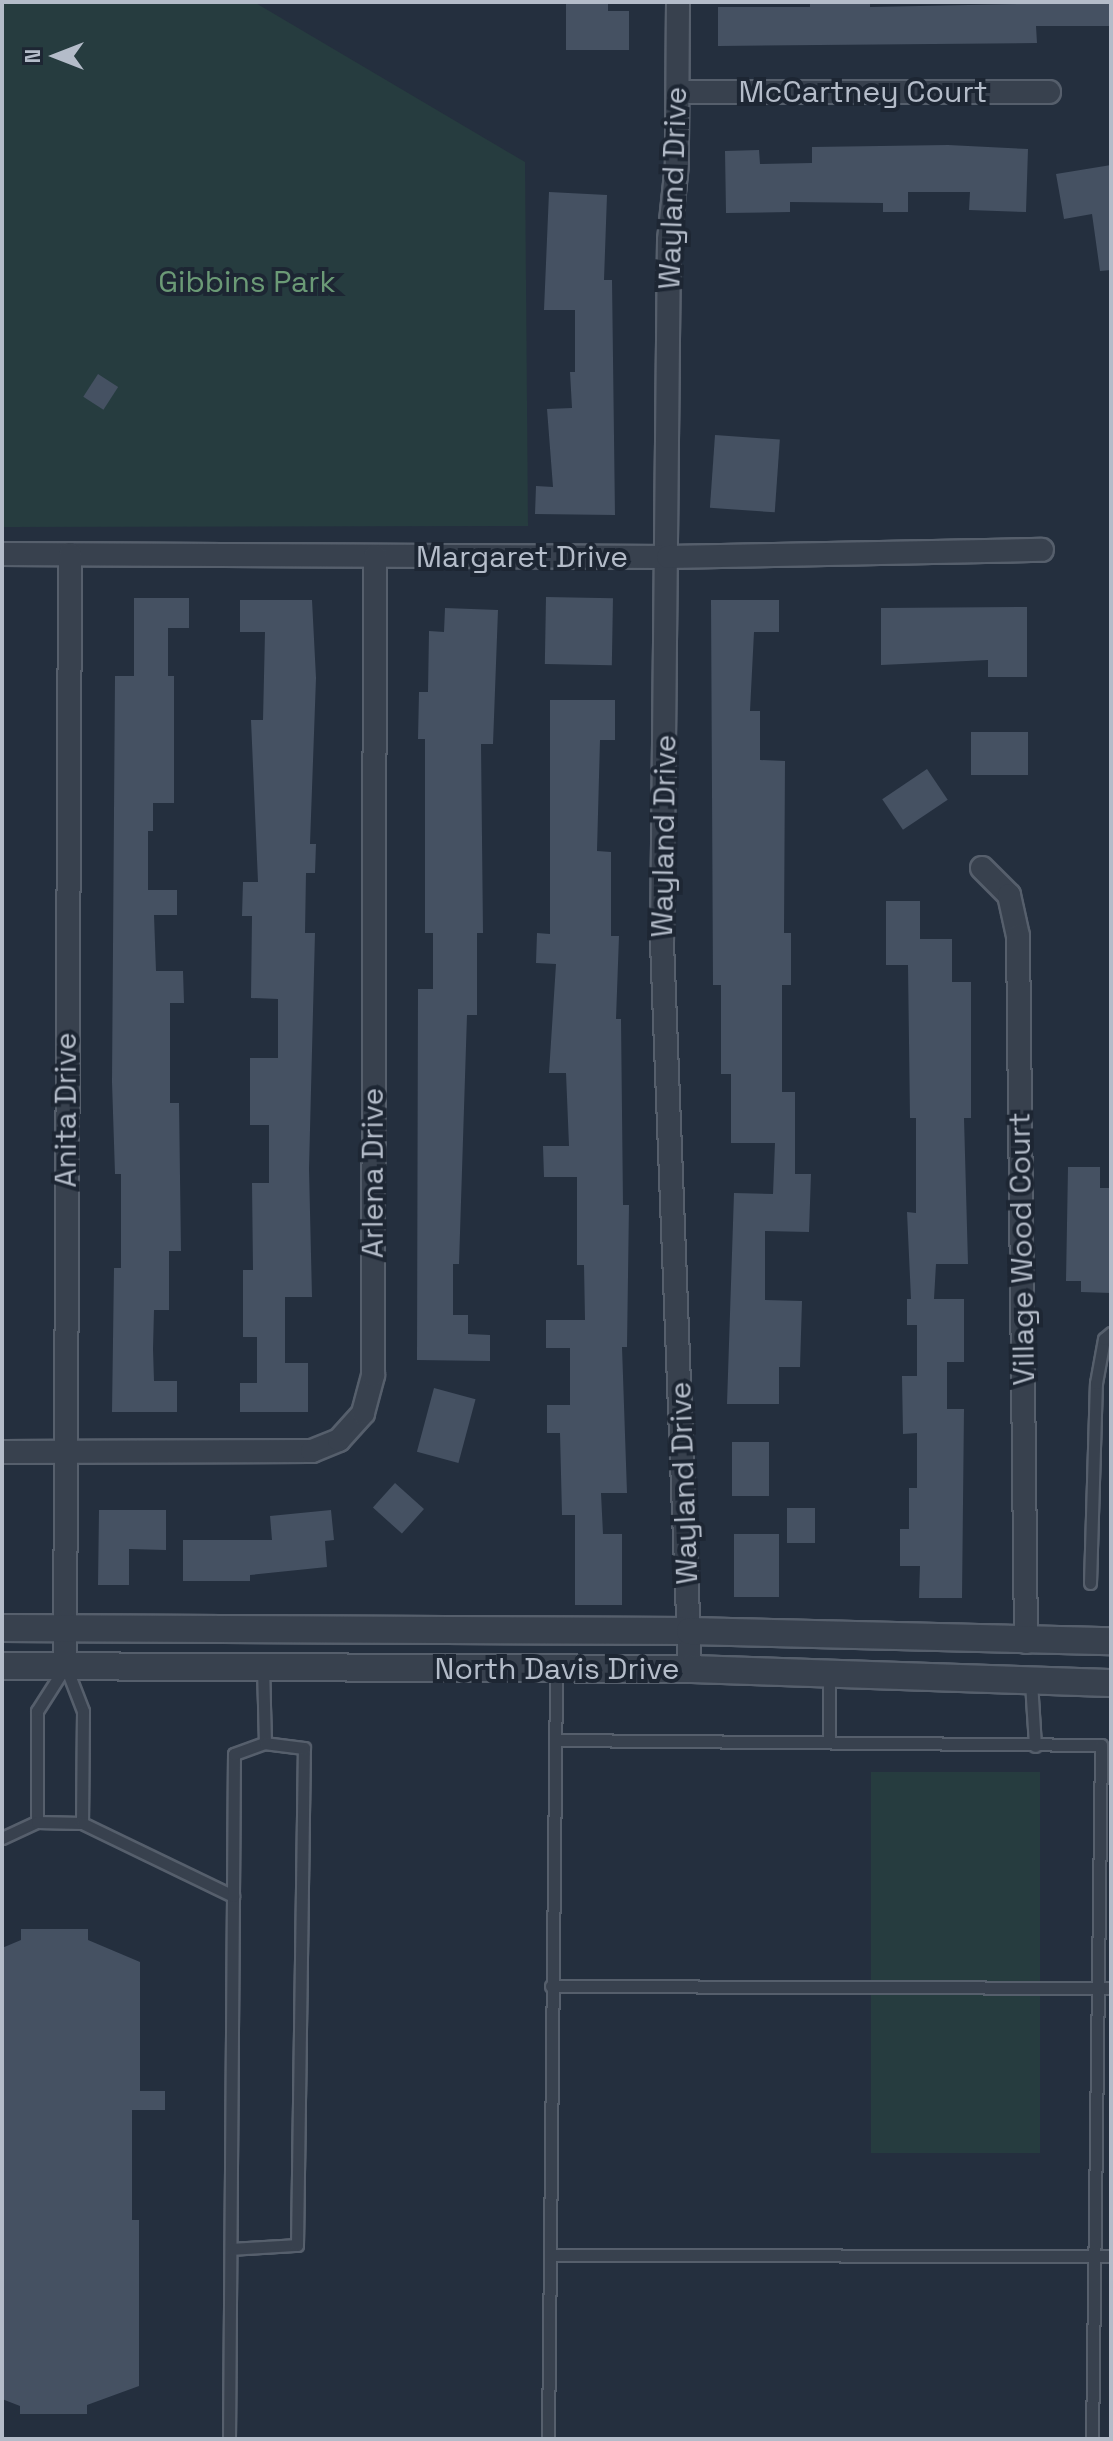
<!DOCTYPE html>
<html>
<head>
<meta charset="utf-8">
<style>
	body { margin:0 }
	#map { position:relative; width:1113px; height:2441px; overflow:hidden; background:#242f3e; font-family:"Space Grotesk",sans-serif }
	div>[style] { position:absolute }
	.green>* { inset:0; background:#263c3f; transform-origin:0 0 }
	.building>* { inset:0; background:#455162; transform-origin:0 0 }
	.roads { filter:drop-shadow(2px 0 #565f6c) drop-shadow(-2px 0 #565f6c) drop-shadow(0 2px #565f6c) drop-shadow(0 -2px #565f6c) }
	.service>* { height:11px; margin:-5.5px; padding:0 5.5px; transform-origin:5.5px; border-radius:5.5px; background:#38414e }
	.minor>* { height:22px; margin:-11px; padding:0 11px; transform-origin:11px; border-radius:11px; background:#38414e }
	.tertiary>* { height:26px; margin:-13px; padding:0 13px; transform-origin:13px; border-radius:13px; background:#38414e }
	span { translate:-50% -50%; white-space:nowrap; text-align:center; line-height:1.15; -webkit-text-stroke:8px #1d2633; paint-order:stroke }
	.street-label { font-size:30px; color:#b4bcc9 }
	.park-label { font-size:30px; color:#6b9a76 }
	.frame { position:absolute; inset:0; border:4px solid #b4bcc9; pointer-events:none }
	.north { position:absolute; left:16px; top:16px; width:80px; height:80px; -webkit-text-stroke:6px #1d2633; paint-order:stroke; rotate:270deg; font-size:22px; font-weight:700; line-height:32px; text-align:center; color:#b4bcc9 }
	.north::after { content:''; display:block; margin:auto; width:28px; height:36px; background:#b4bcc9; clip-path:polygon(50% 0,100% 100%,50% 72%,0 100%) }
</style>
</head>
<body>
<div id="map">
	<div class="green">
		<div style="clip-path:polygon(2px 2px,254px 2px,525px 162px,528px 526px,2px 527px)"></div>
		<div style="left:871px;top:1772px;width:169px;height:381px"></div>
	</div>
	<div class="building">
		<div style="clip-path:polygon(566px 2px,608px 2px,608px 11px,629px 11px,629px 50px,566px 50px)"></div>
		<div style="clip-path:polygon(810px 2px,870px 2px,870px 7px,1111px 2px,1111px 26px,1036px 26px,1037px 43px,718px 46px,718px 7px,810px 7px)"></div>
		<div style="clip-path:polygon(948px 145px,1028px 149px,1026px 212px,969px 210px,970px 192px,908px 192px,908px 212px,883px 212px,883px 203px,790px 202px,790px 212px,726px 213px,725px 151px,759px 150px,760px 164px,812px 163px,812px 147px)"></div>
		<div style="clip-path:polygon(1111px 165px,1111px 270px,1100px 271px,1092px 214px,1064px 219px,1056px 174px)"></div>
		<div style="clip-path:polygon(549px 192px,607px 195px,604px 280px,612px 280px,615px 515px,535px 514px,536px 486px,553px 487px,547px 409px,572px 408px,570px 372px,575px 372px,575px 310px,544px 310px)"></div>
		<div style="left:98px;top:374px;width:24px;height:27px;rotate:33deg"></div>
		<div style="left:715px;top:435px;width:65px;height:73px;rotate:4deg"></div>
		<div style="left:546px;top:597px;width:67px;height:67px;rotate:1deg"></div>
		<div style="clip-path:polygon(134px 598px,189px 598px,189px 628px,168px 628px,168px 676px,174px 676px,174px 803px,153px 803px,153px 831px,148px 831px,148px 890px,177px 890px,177px 915px,154px 915px,156px 971px,183px 971px,184px 1003px,170px 1003px,170px 1103px,179px 1103px,181px 1251px,169px 1251px,169px 1310px,154px 1310px,153px 1349px,154px 1381px,177px 1381px,177px 1412px,112px 1412px,114px 1268px,121px 1268px,121px 1174px,115px 1174px,112px 1082px,115px 676px,134px 676px)"></div>
		<div style="clip-path:polygon(240px 600px,312px 600px,316px 678px,310px 844px,316px 844px,315px 873px,306px 873px,305px 933px,315px 933px,309px 1169px,312px 1297px,285px 1297px,285px 1363px,308px 1363px,308px 1412px,240px 1412px,240px 1383px,257px 1383px,257px 1337px,243px 1337px,243px 1270px,253px 1270px,252px 1183px,269px 1183px,269px 1125px,250px 1125px,250px 1058px,278px 1058px,278px 999px,251px 998px,252px 916px,242px 916px,243px 882px,258px 882px,251px 720px,263px 720px,265px 632px,240px 632px)"></div>
		<div style="clip-path:polygon(711px 600px,779px 600px,779px 632px,754px 632px,750px 711px,760px 711px,760px 760px,785px 761px,784px 933px,791px 933px,791px 985px,782px 985px,782px 1092px,795px 1092px,795px 1174px,811px 1174px,809px 1232px,765px 1231px,765px 1300px,802px 1301px,800px 1367px,779px 1367px,779px 1404px,727px 1404px,734px 1193px,773px 1194px,775px 1143px,731px 1143px,731px 1074px,721px 1074px,721px 985px,713px 985px)"></div>
		<div style="clip-path:polygon(1027px 607px,1027px 677px,988px 677px,988px 660px,881px 665px,881px 608px)"></div>
		<div style="clip-path:polygon(445px 608px,498px 610px,493px 744px,481px 744px,483px 933px,477px 933px,477px 1015px,467px 1015px,459px 1264px,453px 1264px,453px 1315px,468px 1315px,468px 1334px,490px 1335px,490px 1361px,417px 1360px,418px 989px,433px 989px,433px 933px,425px 933px,425px 739px,418px 739px,419px 692px,428px 692px,429px 631px,444px 632px)"></div>
		<div style="clip-path:polygon(550px 700px,615px 700px,615px 740px,600px 740px,597px 851px,611px 852px,611px 936px,619px 936px,616px 1019px,621px 1019px,623px 1205px,629px 1205px,627px 1347px,622px 1347px,627px 1493px,601px 1493px,603px 1534px,622px 1534px,622px 1605px,575px 1605px,575px 1515px,562px 1515px,560px 1433px,547px 1433px,547px 1405px,570px 1405px,570px 1348px,546px 1348px,546px 1320px,585px 1320px,584px 1265px,577px 1265px,577px 1177px,544px 1177px,543px 1146px,569px 1146px,566px 1073px,549px 1073px,556px 964px,536px 963px,537px 933px,550px 934px)"></div>
		<div style="left:971px;top:732px;width:57px;height:43px"></div>
		<div style="left:927px;top:769px;width:37px;height:54px;rotate:56deg"></div>
		<div style="clip-path:polygon(886px 901px,920px 901px,920px 939px,952px 939px,952px 982px,971px 982px,971px 1118px,964px 1118px,968px 1264px,936px 1264px,934px 1299px,964px 1299px,964px 1362px,947px 1362px,947px 1409px,964px 1409px,962px 1598px,919px 1598px,920px 1566px,900px 1566px,900px 1529px,909px 1529px,909px 1488px,917px 1488px,917px 1433px,903px 1434px,902px 1376px,917px 1376px,917px 1325px,907px 1325px,907px 1299px,911px 1299px,907px 1212px,916px 1213px,916px 1118px,910px 1118px,908px 965px,886px 965px)"></div>
		<div style="clip-path:polygon(1068px 1167px,1100px 1167px,1100px 1188px,1111px 1188px,1111px 1293px,1081px 1292px,1081px 1281px,1066px 1281px)"></div>
		<div style="left:434px;top:1388px;width:43px;height:66px;rotate:15deg"></div>
		<div style="left:732px;top:1442px;width:37px;height:54px"></div>
		<div style="left:395px;top:1483px;width:39px;height:33px;rotate:42deg"></div>
		<div style="left:787px;top:1508px;width:28px;height:35px"></div>
		<div style="clip-path:polygon(99px 1510px,166px 1510px,166px 1550px,129px 1549px,129px 1585px,98px 1585px)"></div>
		<div style="clip-path:polygon(331px 1510px,334px 1540px,325px 1541px,327px 1567px,250px 1575px,250px 1581px,183px 1581px,183px 1540px,272px 1540px,270px 1516px)"></div>
		<div style="left:734px;top:1534px;width:45px;height:63px"></div>
		<div style="clip-path:polygon(21px 1929px,88px 1929px,88px 1940px,140px 1962px,140px 2091px,165px 2091px,165px 2110px,132px 2110px,132px 2220px,139px 2220px,139px 2386px,87px 2405px,87px 2414px,20px 2414px,20px 2406px,2px 2399px,2px 1948px,21px 1940px)"></div>
	</div>
	<div class="roads">
		<div class="service">
			<div style="left:1090px;top:1583px;width:200px;rotate:-88.3deg"></div>
			<div style="left:1096px;top:1383px;width:45px;rotate:-79.7deg"></div>
			<div style="left:1104px;top:1339px;width:9px;rotate:-41deg"></div>
			<div style="left:66px;top:1667px;width:47px;rotate:68.9deg"></div>
			<div style="left:83px;top:1711px;width:112px;rotate:90.5deg"></div>
			<div style="left:829px;top:1676px;width:66px;rotate:90deg"></div>
			<div style="left:1031px;top:1682px;width:64px;rotate:86.4deg"></div>
			<div style="left:555px;top:1740px;width:546px;rotate:0.52deg"></div>
			<div style="left:1101px;top:1745px;width:694px;rotate:90.74deg"></div>
			<div style="left:37px;top:1822px;width:111px;rotate:-90deg"></div>
			<div style="left:37px;top:1711px;width:52px;rotate:-57.5deg"></div>
			<div style="left:2px;top:1838px;width:38px;rotate:-25deg"></div>
			<div style="left:37px;top:1822px;width:45px;rotate:1.3deg"></div>
			<div style="left:82px;top:1823px;width:168px;rotate:25.8deg"></div>
			<div style="left:233px;top:1896px;width:543px;rotate:90.42deg"></div>
			<div style="left:233px;top:1896px;width:142px;rotate:-89.6deg"></div>
			<div style="left:234px;top:1754px;width:33px;rotate:-20deg"></div>
			<div style="left:265px;top:1743px;width:75px;rotate:-91.5deg"></div>
			<div style="left:551px;top:1986px;width:560px;rotate:0.2deg"></div>
			<div style="left:231px;top:2249px;width:66px;rotate:-3.5deg"></div>
			<div style="left:297px;top:2245px;width:497px;rotate:-89.2deg"></div>
			<div style="left:304px;top:1748px;width:39px;rotate:-173deg"></div>
			<div style="left:550px;top:2255px;width:561px;rotate:0.1deg"></div>
			<div style="left:548px;top:2439px;width:769px;rotate:-89.4deg"></div>
		</div>
		<div class="minor">
			<div style="left:678px;top:2px;width:162px;rotate:90.4deg"></div>
			<div style="left:677px;top:164px;width:76px;rotate:96deg"></div>
			<div style="left:669px;top:240px;width:703px;rotate:90.57deg"></div>
			<div style="left:662px;top:943px;width:727px;rotate:87.79deg"></div>
			<div style="left:678px;top:92px;width:371px"></div>
			<div style="left:2px;top:554px;width:666px;rotate:0.26deg"></div>
			<div style="left:668px;top:557px;width:374px;rotate:-1.1deg"></div>
			<div style="left:982px;top:868px;width:38px;rotate:45deg"></div>
			<div style="left:1009px;top:895px;width:42px;rotate:77.6deg"></div>
			<div style="left:1018px;top:936px;width:706px;rotate:89.35deg"></div>
			<div style="left:2px;top:1452px;width:310px;rotate:-0.2deg"></div>
			<div style="left:312px;top:1451px;width:29px;rotate:-22deg"></div>
			<div style="left:339px;top:1440px;width:36px;rotate:-48deg"></div>
			<div style="left:363px;top:1413px;width:39px;rotate:-75deg"></div>
			<div style="left:373px;top:1375px;width:819px;rotate:-89.86deg"></div>
			<div style="left:65px;top:1666px;width:1112px;rotate:-89.74deg"></div>
		</div>
		<div class="tertiary">
			<div style="left:2px;top:1628px;width:688px;rotate:0.25deg"></div>
			<div style="left:690px;top:1631px;width:421px;rotate:1.4deg"></div>
			<div style="left:2px;top:1666px;width:688px;rotate:0.25deg"></div>
			<div style="left:690px;top:1669px;width:421px;rotate:1.9deg"></div>
		</div>
	</div>
	<div class="street-label">
		<span style="left:863px;top:92px">McCartney Court</span>
		<span style="left:673px;top:188px;rotate:-88deg">Wayland Drive</span>
		<span style="left:522px;top:557px">Margaret Drive</span>
		<span style="left:664px;top:836px;rotate:-89deg">Wayland Drive</span>
		<span style="left:66px;top:1110px;rotate:-90deg">Anita Drive</span>
		<span style="left:373px;top:1173px;rotate:-90deg">Arlena Drive</span>
		<span style="left:1022px;top:1249px;rotate:-91deg">Village Wood Court</span>
		<span style="left:684px;top:1483px;rotate:-92deg">Wayland Drive</span>
		<span style="left:557px;top:1669px">North Davis Drive</span>
	</div>
	<div class="park-label">
		<span style="left:247px;top:282px">Gibbins Park</span>
	</div>
	<div class="frame"></div>
	<div class="north">N</div>
</div>
</body>
</html>
